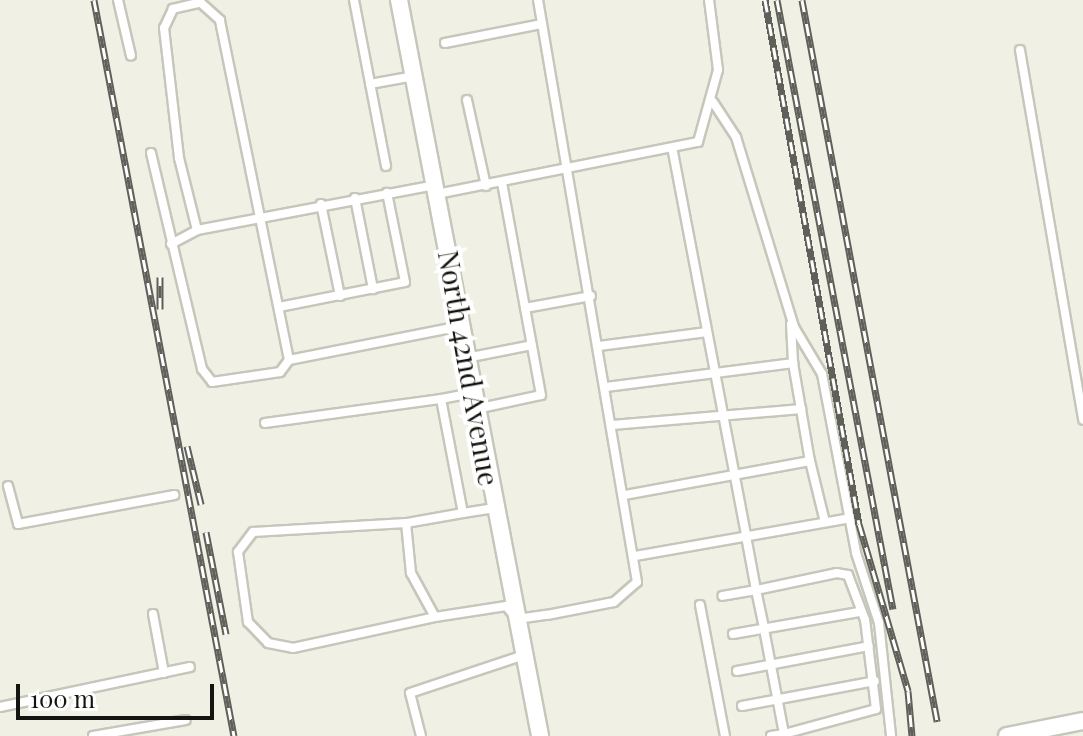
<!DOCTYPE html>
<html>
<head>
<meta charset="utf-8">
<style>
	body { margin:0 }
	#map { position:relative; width:1083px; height:736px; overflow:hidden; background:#f1f0e5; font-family:"Playfair Display",serif }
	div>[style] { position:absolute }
	.roads { filter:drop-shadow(2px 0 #c6c6ba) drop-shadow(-2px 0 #c6c6ba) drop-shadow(0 2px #c6c6ba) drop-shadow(0 -2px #c6c6ba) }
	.lane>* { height:8px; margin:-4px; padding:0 4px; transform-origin:4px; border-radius:4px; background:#fff }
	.street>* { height:16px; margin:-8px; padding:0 8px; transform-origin:8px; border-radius:8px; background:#fff }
	.rail>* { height:7px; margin-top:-3.5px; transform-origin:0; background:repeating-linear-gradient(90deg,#fff 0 12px,#60605a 0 24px); box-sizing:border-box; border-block:2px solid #60605a }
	span { translate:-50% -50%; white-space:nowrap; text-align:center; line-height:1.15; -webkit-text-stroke:8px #fff; paint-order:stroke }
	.street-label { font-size:28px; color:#141410 }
	.scale { position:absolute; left:16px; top:684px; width:198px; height:36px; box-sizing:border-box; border:4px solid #141410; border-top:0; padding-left:10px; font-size:24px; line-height:28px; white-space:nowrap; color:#141410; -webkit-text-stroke:6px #fff; paint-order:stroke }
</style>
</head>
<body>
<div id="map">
	<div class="roads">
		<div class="lane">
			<div style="left:118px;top:0;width:57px;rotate:76.9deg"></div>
			<div style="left:354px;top:0;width:169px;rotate:79.1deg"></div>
			<div style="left:198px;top:3px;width:26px;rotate:167deg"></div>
			<div style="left:173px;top:9px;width:21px;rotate:115deg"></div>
			<div style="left:164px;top:28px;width:131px;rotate:83.4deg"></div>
			<div style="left:179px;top:158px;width:74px;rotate:76deg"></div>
			<div style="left:197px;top:230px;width:242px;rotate:-10.7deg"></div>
			<div style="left:445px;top:43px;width:99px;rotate:-11.1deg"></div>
			<div style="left:1020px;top:50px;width:375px;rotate:80.3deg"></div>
			<div style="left:370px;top:84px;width:45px;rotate:-10.3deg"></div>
			<div style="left:467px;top:100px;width:88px;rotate:77.5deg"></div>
			<div style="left:713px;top:102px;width:42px;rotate:56.7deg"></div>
			<div style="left:736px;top:137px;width:199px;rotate:73deg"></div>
			<div style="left:794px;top:327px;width:55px;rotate:59.2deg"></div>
			<div style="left:822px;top:374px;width:182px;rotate:79.2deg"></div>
			<div style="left:856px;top:553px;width:74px;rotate:71.8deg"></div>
			<div style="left:879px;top:623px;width:114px;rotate:83.9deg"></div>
			<div style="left:673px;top:152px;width:391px;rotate:79.2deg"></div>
			<div style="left:746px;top:536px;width:55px;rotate:79.5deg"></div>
			<div style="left:756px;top:590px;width:40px;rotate:78deg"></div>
			<div style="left:764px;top:629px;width:107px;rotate:79.2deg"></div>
			<div style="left:784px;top:734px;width:95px;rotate:-15.2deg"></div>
			<div style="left:876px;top:709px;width:90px;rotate:-97deg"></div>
			<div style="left:865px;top:620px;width:48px;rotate:-110.7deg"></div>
			<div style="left:848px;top:575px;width:11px;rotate:-170deg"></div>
			<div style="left:837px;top:573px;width:83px;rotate:168.1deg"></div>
			<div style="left:756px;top:590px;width:34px;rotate:170deg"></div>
			<div style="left:151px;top:153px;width:222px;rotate:76.7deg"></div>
			<div style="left:202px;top:369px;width:16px;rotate:52deg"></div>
			<div style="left:212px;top:382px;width:69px;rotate:-8.4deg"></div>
			<div style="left:280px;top:372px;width:15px;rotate:-53deg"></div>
			<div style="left:289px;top:360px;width:347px;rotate:-101.5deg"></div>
			<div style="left:220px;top:20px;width:30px;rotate:-138deg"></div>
			<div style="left:437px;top:194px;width:266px;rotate:-11.3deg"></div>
			<div style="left:698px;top:142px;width:75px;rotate:-74.5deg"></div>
			<div style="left:718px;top:70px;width:71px;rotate:-97.3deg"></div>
			<div style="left:355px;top:198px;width:93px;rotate:78.8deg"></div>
			<div style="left:321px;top:204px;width:94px;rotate:78.3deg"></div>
			<div style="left:171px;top:244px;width:30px;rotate:-28deg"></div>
			<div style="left:279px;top:307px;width:128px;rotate:-11.2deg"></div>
			<div style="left:405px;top:282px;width:91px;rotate:-101.4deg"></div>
			<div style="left:525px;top:308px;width:67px;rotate:-10.3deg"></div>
			<div style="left:791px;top:324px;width:39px;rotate:87deg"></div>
			<div style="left:599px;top:346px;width:109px;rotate:-7.4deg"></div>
			<div style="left:466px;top:358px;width:67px;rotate:-11.1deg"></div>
			<div style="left:289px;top:360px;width:174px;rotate:-11.2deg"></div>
			<div style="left:606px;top:387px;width:189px;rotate:-7.3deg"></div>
			<div style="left:793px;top:363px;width:99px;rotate:80.2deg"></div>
			<div style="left:810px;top:461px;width:189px;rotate:169.6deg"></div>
			<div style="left:472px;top:393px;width:32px;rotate:169deg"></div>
			<div style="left:441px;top:399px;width:116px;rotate:79.1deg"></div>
			<div style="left:463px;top:513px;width:32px;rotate:-9deg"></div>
			<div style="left:476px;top:409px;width:66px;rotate:-12.2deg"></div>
			<div style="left:541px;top:395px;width:216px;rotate:-100.4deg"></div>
			<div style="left:265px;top:423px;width:178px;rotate:-7.8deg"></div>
			<div style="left:612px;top:425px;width:190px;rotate:-4.8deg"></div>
			<div style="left:810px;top:461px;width:63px;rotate:76.2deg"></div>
			<div style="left:8px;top:486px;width:39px;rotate:75deg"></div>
			<div style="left:18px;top:524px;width:159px;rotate:-10.5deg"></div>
			<div style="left:463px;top:513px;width:58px;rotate:170deg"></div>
			<div style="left:406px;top:523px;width:50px;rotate:84.3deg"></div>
			<div style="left:411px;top:573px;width:50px;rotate:61.4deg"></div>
			<div style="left:435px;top:617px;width:72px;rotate:-8.8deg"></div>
			<div style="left:506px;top:606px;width:17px;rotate:50deg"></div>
			<div style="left:517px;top:619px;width:30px;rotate:-8deg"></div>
			<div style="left:547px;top:615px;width:68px;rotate:-11deg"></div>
			<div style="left:614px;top:602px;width:30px;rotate:-41deg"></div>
			<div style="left:637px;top:582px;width:590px;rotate:-99.65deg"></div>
			<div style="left:406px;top:523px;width:153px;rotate:176.6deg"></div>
			<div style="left:253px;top:532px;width:25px;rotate:127deg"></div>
			<div style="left:238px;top:552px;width:71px;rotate:81.9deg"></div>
			<div style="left:248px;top:622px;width:29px;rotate:46deg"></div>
			<div style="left:268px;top:643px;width:25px;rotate:11deg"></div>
			<div style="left:293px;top:648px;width:145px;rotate:-12.3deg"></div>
			<div style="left:635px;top:556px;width:218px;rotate:-10deg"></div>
			<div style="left:700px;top:605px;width:133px;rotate:79.2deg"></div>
			<div style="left:153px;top:614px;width:60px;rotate:79.4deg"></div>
			<div style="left:733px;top:634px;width:128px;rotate:-9.9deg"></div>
			<div style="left:737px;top:671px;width:134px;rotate:-10.7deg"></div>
			<div style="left:742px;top:706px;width:135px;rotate:-10.6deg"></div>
			<div style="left:0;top:707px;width:194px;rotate:-11.9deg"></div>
			<div style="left:93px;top:736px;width:94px;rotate:-9.8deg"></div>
			<div style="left:421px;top:736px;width:44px;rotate:-104.3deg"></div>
			<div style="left:410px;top:693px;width:120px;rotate:-18.4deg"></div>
			<div style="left:771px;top:736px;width:13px;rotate:-9deg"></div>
		</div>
		<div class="street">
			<div style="left:399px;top:0;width:749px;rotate:79.15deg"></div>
			<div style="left:1007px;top:736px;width:77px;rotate:-11.2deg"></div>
		</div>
	</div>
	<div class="rail">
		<div style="left:94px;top:0;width:749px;rotate:79.23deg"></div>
		<div style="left:765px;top:0;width:532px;rotate:79.83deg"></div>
		<div style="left:859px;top:524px;width:174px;rotate:73.6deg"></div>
		<div style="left:908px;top:691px;width:45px;rotate:84.9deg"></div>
		<div style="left:777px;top:0;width:620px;rotate:79.22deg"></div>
		<div style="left:802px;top:0;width:734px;rotate:79.39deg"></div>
		<div style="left:160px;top:309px;width:32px;rotate:-90deg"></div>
		<div style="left:187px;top:446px;width:60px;rotate:76.4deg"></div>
		<div style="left:206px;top:532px;width:104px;rotate:78.9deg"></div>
	</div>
	<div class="street-label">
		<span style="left:469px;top:368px;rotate:80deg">North 42nd Avenue</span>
	</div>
	<div class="scale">100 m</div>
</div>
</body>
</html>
